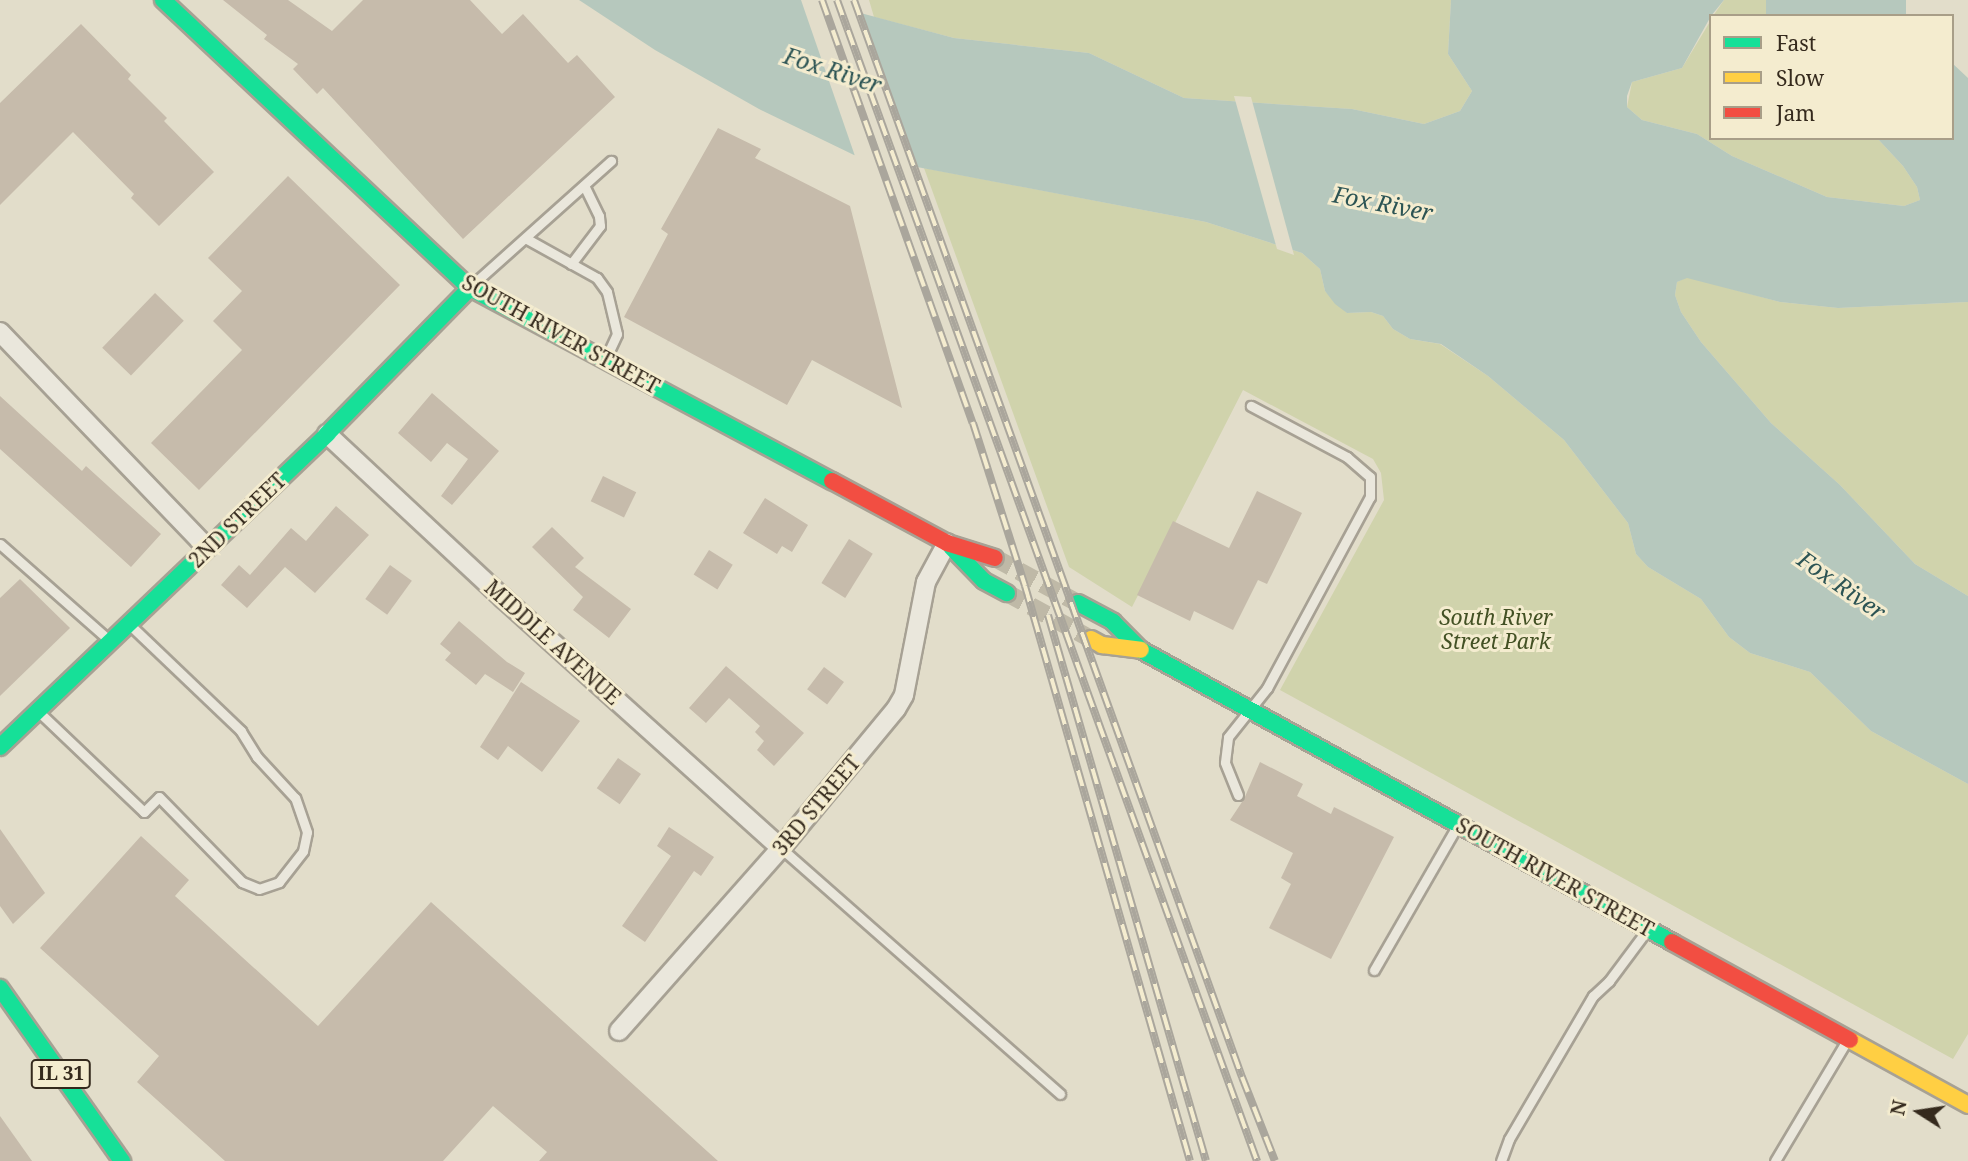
<!DOCTYPE html>
<html>
<head>
<meta charset="utf-8">
<style>
	body { margin:0 }
	#map { position:relative; width:1968px; height:1161px; overflow:hidden; background:#e2ddca; font-family:"Noto Serif",serif }
	div>[style] { position:absolute }
	.green>* { inset:0; background:#d0d3ac }
	.water>* { inset:0; background:#b6c8bd; transform-origin:0 0 }
	.pier>* { inset:0; background:#e2ddca }
	.building>* { inset:0; background:#c6bbab; transform-origin:0 0 }
	.street-tunnel>* { height:18px; margin-top:-9px; transform-origin:0; background:repeating-linear-gradient(90deg,#bfb9a7 0 18px,transparent 0 27px) }
	.roads { filter:drop-shadow(2px 0 #a7a194) drop-shadow(-2px 0 #a7a194) drop-shadow(0 2px #a7a194) drop-shadow(0 -2px #a7a194) }
	.lane>* { height:9px; margin:-4.5px; padding:0 4.5px; transform-origin:4.5px; border-radius:4.5px; background:#eae7dc }
	.street>* { height:18px; margin:-9px; padding:0 9px; transform-origin:9px; border-radius:9px; background:#eae7dc }
	.fast>* { height:16px; margin:-8px; padding:0 8px; transform-origin:8px; border-radius:8px; background:#16e098 }
	.slow>* { height:16px; margin:-8px; padding:0 8px; transform-origin:8px; border-radius:8px; background:#ffcf43 }
	.jam>* { height:16px; margin:-8px; padding:0 8px; transform-origin:8px; border-radius:8px; background:#f24e42 }
	.rail>* { height:8px; margin-top:-4px; transform-origin:0; background:repeating-linear-gradient(90deg,#f4eccf 0 16px,#aaa69c 0 32px); box-sizing:border-box; border-block:2px solid #aaa69c }
	span { translate:-50% -50%; white-space:nowrap; text-align:center; line-height:1.15; -webkit-text-stroke:6px #f4eccf; paint-order:stroke }
	.shield-label span { padding:2px 5px; background:#f4eccf; border:2px solid; border-radius:5px; -webkit-text-stroke-width:0 }
	.shield-label { font-size:19px; color:#352a1d; font-weight:700 }
	.street-label { font-size:21px; color:#352a1d }
	.park-label { font-size:21px; color:#435124; font-style:italic }
	.water-label { font-size:23px; color:#2c5454; font-style:italic }
	.legend { position:absolute; left:1709px; top:14px; width:245px; height:126px; box-sizing:border-box; background:#f4eccf; border:2px solid #a89e88; margin:0; padding:9px 12px; list-style:none; font-size:21px; color:#352a1d }
	.legend li { display:flex; align-items:center; gap:14px; height:35px }
	.legend b { width:35px; border:2px solid #a89e88 }
	.north { position:absolute; left:1884px; top:1077px; width:70px; height:70px; -webkit-text-stroke:5px #f4eccf; paint-order:stroke; rotate:282deg; font-size:19px; font-weight:700; line-height:28px; text-align:center; color:#352a1d }
	.north::after { content:''; display:block; margin:auto; width:24px; height:32px; background:#352a1d; clip-path:polygon(50% 0,100% 100%,50% 72%,0 100%) }
</style>
</head>
<body>
<div id="map">
	<div class="green">
		<div style="clip-path:polygon(869px 0,1451px 0,1448px 54px,1472px 91px,1460px 111px,1424px 124px,1352px 109px,1184px 98px,1089px 53px,954px 38px,874px 17px)"></div>
		<div style="clip-path:polygon(1724px 0,1766px 0,1772px 16px,1713px 16px)"></div>
		<div style="clip-path:polygon(1711px 20px,1711px 138px,1877px 138px,1903px 166px,1917px 187px,1920px 200px,1904px 206px,1827px 197px,1732px 156px,1697px 134px,1642px 120px,1627px 107px,1632px 82px,1682px 68px)"></div>
		<div style="clip-path:polygon(924px 168px,1206px 222px,1302px 253px,1320px 269px,1325px 291px,1347px 313px,1371px 312px,1383px 316px,1393px 329px,1410px 339px,1440px 344px,1488px 376px,1564px 440px,1628px 523px,1636px 554px,1648px 567px,1701px 599px,1729px 637px,1750px 653px,1810px 672px,1871px 731px,1968px 784px,1968px 1034px,1953px 1059px,1280px 690px,1384px 500px,1381px 473px,1373px 459px,1243px 390px,1132px 607px,1069px 567px)"></div>
		<div style="clip-path:polygon(1687px 277px,1780px 302px,1838px 308px,1968px 302px,1968px 596px,1915px 564px,1840px 485px,1771px 423px,1701px 342px,1681px 312px,1675px 295px,1677px 282px)"></div>
	</div>
	<div class="water">
		<div style="clip-path:polygon(579px 0,812px 0,954px 38px,1089px 53px,1184px 98px,1352px 109px,1424px 124px,1460px 111px,1472px 91px,1448px 54px,1451px 0,1724px 0,1711px 16px,1682px 68px,1632px 82px,1627px 96px,1627px 107px,1642px 120px,1697px 134px,1732px 156px,1827px 197px,1904px 206px,1920px 200px,1917px 187px,1903px 166px,1877px 138px,1952px 138px,1952px 63px,1968px 78px,1968px 302px,1838px 308px,1780px 302px,1687px 278px,1677px 282px,1675px 295px,1681px 312px,1701px 342px,1771px 423px,1840px 485px,1915px 564px,1968px 596px,1968px 784px,1871px 731px,1810px 672px,1750px 653px,1729px 637px,1701px 599px,1648px 567px,1636px 554px,1628px 523px,1564px 440px,1488px 376px,1441px 344px,1410px 339px,1393px 329px,1383px 316px,1371px 312px,1347px 313px,1335px 304px,1325px 291px,1320px 269px,1302px 253px,1206px 222px,854px 155px,759px 109px,655px 50px)"></div>
		<div style="left:1766px;top:0;width:140px;height:17px"></div>
	</div>
	<div class="pier">
		<div style="clip-path:polygon(801px 0,825px 0,858px 9px,917px 170px,856px 159px)"></div>
		<div style="clip-path:polygon(1234px 96px,1251px 97px,1294px 255px,1277px 249px)"></div>
	</div>
	<div class="building">
		<div style="clip-path:polygon(223px 0,288px 0,332px 31px,363px 0,470px 0,502px 34px,523px 14px,568px 63px,577px 55px,615px 97px,463px 239px,323px 88px,317px 94px,293px 69px,298px 64px,264px 39px,267px 35px)"></div>
		<div style="clip-path:polygon(81px 24px,131px 75px,128px 79px,167px 118px,164px 121px,214px 172px,159px 226px,131px 198px,134px 194px,73px 132px,0 205px,0 103px)"></div>
		<div style="clip-path:polygon(718px 128px,761px 149px,755px 158px,850px 206px,902px 408px,812px 360px,787px 405px,624px 317px,668px 234px,661px 229px)"></div>
		<div style="clip-path:polygon(288px 176px,400px 285px,199px 490px,151px 443px,242px 350px,213px 321px,242px 291px,208px 258px)"></div>
		<div style="left:155px;top:293px;width:40px;height:76px;rotate:44deg"></div>
		<div style="clip-path:polygon(432px 393px,499px 451px,452px 505px,441px 496px,468px 459px,447px 443px,431px 462px,398px 433px)"></div>
		<div style="clip-path:polygon(0 396px,82px 471px,86px 466px,161px 534px,131px 567px,0 449px)"></div>
		<div style="left:603px;top:476px;width:37px;height:28px;rotate:26deg"></div>
		<div style="clip-path:polygon(1257px 491px,1302px 513px,1267px 584px,1258px 580px,1233px 630px,1194px 611px,1190px 621px,1137px 595px,1173px 521px,1229px 548px)"></div>
		<div style="clip-path:polygon(765px 498px,808px 525px,792px 552px,782px 546px,777px 554px,743px 533px)"></div>
		<div style="clip-path:polygon(336px 506px,369px 535px,315px 593px,285px 567px,247px 608px,221px 585px,239px 565px,250px 575px,291px 528px,306px 541px)"></div>
		<div style="clip-path:polygon(552px 527px,584px 558px,575px 567px,631px 609px,609px 638px,573px 610px,583px 597px,532px 547px)"></div>
		<div style="left:849px;top:539px;width:28px;height:52px;rotate:32deg"></div>
		<div style="left:709px;top:550px;width:28px;height:29px;rotate:32deg"></div>
		<div style="left:390px;top:565px;width:27px;height:42px;rotate:36deg"></div>
		<div style="clip-path:polygon(20px 579px,70px 628px,0 696px,0 598px)"></div>
		<div style="clip-path:polygon(459px 621px,507px 662px,525px 673px,513px 692px,485px 674px,476px 685px,445px 660px,451px 653px,440px 644px)"></div>
		<div style="clip-path:polygon(726px 666px,804px 733px,774px 766px,757px 750px,764px 741px,755px 732px,760px 726px,729px 698px,706px 723px,689px 708px)"></div>
		<div style="left:824px;top:667px;width:25px;height:28px;rotate:37deg"></div>
		<div style="clip-path:polygon(521px 682px,580px 721px,542px 772px,508px 746px,498px 760px,480px 747px)"></div>
		<div style="left:618px;top:758px;width:28px;height:37px;rotate:35deg"></div>
		<div style="clip-path:polygon(1260px 762px,1303px 784px,1297px 796px,1331px 814px,1334px 807px,1394px 837px,1331px 959px,1269px 928px,1291px 884px,1281px 878px,1293px 853px,1230px 820px,1244px 799px)"></div>
		<div style="clip-path:polygon(669px 827px,714px 857px,701px 876px,694px 871px,645px 942px,622px 926px,671px 856px,657px 846px)"></div>
		<div style="clip-path:polygon(0 829px,45px 893px,13px 924px,0 906px)"></div>
		<div style="clip-path:polygon(141px 836px,189px 880px,175px 896px,318px 1026px,431px 902px,718px 1161px,539px 1161px,547px 1152px,493px 1106px,443px 1161px,225px 1161px,137px 1082px,159px 1056px,40px 948px)"></div>
		<div style="clip-path:polygon(0 1116px,32px 1161px,0 1161px)"></div>
	</div>
	<div class="street-tunnel">
		<div style="left:995px;top:558px;width:94px;rotate:28.5deg"></div>
		<div style="left:1007px;top:593px;width:96px;rotate:28.7deg"></div>
	</div>
	<div class="roads">
		<div class="lane">
			<div style="left:527px;top:239px;width:80px;rotate:29.1deg"></div>
			<div style="left:597px;top:278px;width:17px;rotate:54deg"></div>
			<div style="left:607px;top:292px;width:43px;rotate:76.6deg"></div>
			<div style="left:617px;top:334px;width:26px;rotate:115deg"></div>
			<div style="left:571px;top:264px;width:48px;rotate:-52.7deg"></div>
			<div style="left:600px;top:226px;width:10px;rotate:-96deg"></div>
			<div style="left:599px;top:216px;width:34px;rotate:-116deg"></div>
			<div style="left:471px;top:286px;width:188px;rotate:-41.8deg"></div>
			<div style="left:0;top:544px;width:145px;rotate:41.4deg"></div>
			<div style="left:39px;top:712px;width:145px;rotate:43.6deg"></div>
			<div style="left:144px;top:812px;width:21px;rotate:-45deg"></div>
			<div style="left:159px;top:797px;width:119px;rotate:45.7deg"></div>
			<div style="left:242px;top:882px;width:18px;rotate:22deg"></div>
			<div style="left:259px;top:889px;width:21px;rotate:-19deg"></div>
			<div style="left:279px;top:882px;width:39px;rotate:-52deg"></div>
			<div style="left:303px;top:851px;width:19px;rotate:-78deg"></div>
			<div style="left:307px;top:832px;width:36px;rotate:-109deg"></div>
			<div style="left:295px;top:798px;width:56px;rotate:-132.8deg"></div>
			<div style="left:257px;top:757px;width:31px;rotate:-122deg"></div>
			<div style="left:241px;top:731px;width:152px;rotate:-136.3deg"></div>
			<div style="left:1238px;top:795px;width:35px;rotate:-112deg"></div>
			<div style="left:1225px;top:762px;width:25px;rotate:-83deg"></div>
			<div style="left:1228px;top:737px;width:63px;rotate:-51.5deg"></div>
			<div style="left:1267px;top:688px;width:217px;rotate:-61.7deg"></div>
			<div style="left:1370px;top:497px;width:20px;rotate:-90deg"></div>
			<div style="left:1370px;top:477px;width:30px;rotate:-139deg"></div>
			<div style="left:1347px;top:457px;width:109px;rotate:-152deg"></div>
			<div style="left:781px;top:848px;width:372px;rotate:41.4deg"></div>
			<div style="left:1374px;top:970px;width:166px;rotate:-60deg"></div>
			<div style="left:1501px;top:1161px;width:23px;rotate:-70deg"></div>
			<div style="left:1509px;top:1139px;width:166px;rotate:-59.6deg"></div>
			<div style="left:1593px;top:996px;width:22px;rotate:-43deg"></div>
			<div style="left:1609px;top:981px;width:64px;rotate:-53.3deg"></div>
			<div style="left:1775px;top:1161px;width:141px;rotate:-59.2deg"></div>
		</div>
		<div class="street">
			<div style="left:0;top:332px;width:299px;rotate:46.2deg"></div>
			<div style="left:327px;top:434px;width:241px;rotate:43deg"></div>
			<div style="left:503px;top:598px;width:374px;rotate:42deg"></div>
			<div style="left:619px;top:1031px;width:244px;rotate:-48.5deg"></div>
			<div style="left:781px;top:848px;width:180px;rotate:-50.4deg"></div>
			<div style="left:896px;top:709px;width:16px;rotate:-60deg"></div>
			<div style="left:904px;top:695px;width:115px;rotate:-79deg"></div>
			<div style="left:926px;top:582px;width:44px;rotate:-61.7deg"></div>
		</div>
		<div class="fast">
			<div style="left:163px;top:0;width:421px;rotate:43.2deg"></div>
			<div style="left:470px;top:288px;width:410px;rotate:28.1deg"></div>
			<div style="left:951px;top:547px;width:47px;rotate:45.9deg"></div>
			<div style="left:984px;top:581px;width:26px;rotate:28deg"></div>
			<div style="left:1078px;top:603px;width:40px;rotate:28deg"></div>
			<div style="left:1113px;top:622px;width:40px;rotate:45deg"></div>
			<div style="left:1141px;top:650px;width:606px;rotate:28.81deg"></div>
			<div style="left:0;top:747px;width:453px;rotate:-43.7deg"></div>
			<div style="left:327px;top:434px;width:204px;rotate:-45.6deg"></div>
			<div style="left:0;top:988px;width:212px;rotate:54.8deg"></div>
		</div>
		<div class="slow">
			<div style="left:1091px;top:639px;width:13px;rotate:29deg"></div>
			<div style="left:1102px;top:645px;width:39px;rotate:7deg"></div>
			<div style="left:1850px;top:1040px;width:135px;rotate:28.8deg"></div>
		</div>
		<div class="jam">
			<div style="left:832px;top:481px;width:131px;rotate:28.3deg"></div>
			<div style="left:947px;top:543px;width:50px;rotate:17.4deg"></div>
			<div style="left:1672px;top:942px;width:203px;rotate:28.8deg"></div>
		</div>
	</div>
	<div class="rail">
		<div style="left:822px;top:0;width:449px;rotate:70.4deg"></div>
		<div style="left:973px;top:423px;width:171px;rotate:72.3deg"></div>
		<div style="left:1025px;top:586px;width:598px;rotate:73.99deg"></div>
		<div style="left:837px;top:0;width:1235px;rotate:70.11deg"></div>
		<div style="left:854px;top:0;width:1145px;rotate:70.19deg"></div>
		<div style="left:1242px;top:1077px;width:90px;rotate:68.6deg"></div>
		<div style="left:1048px;top:615px;width:568px;rotate:73.86deg"></div>
	</div>
	<div class="shield-label">
		<span style="left:61px;top:1074px">IL 31</span>
	</div>
	<div class="street-label">
		<span style="left:561px;top:334px;rotate:29deg">SOUTH RIVER STREET</span>
		<span style="left:237px;top:520px;rotate:-44deg">2ND STREET</span>
		<span style="left:553px;top:642px;rotate:42deg">MIDDLE AVENUE</span>
		<span style="left:816px;top:805px;rotate:-50deg">3RD STREET</span>
		<span style="left:1555px;top:877px;rotate:29deg">SOUTH RIVER STREET</span>
	</div>
	<div class="park-label">
		<span style="left:1496px;top:629px">South River<br>Street Park</span>
	</div>
	<div class="water-label">
		<span style="left:833px;top:70px;rotate:18deg">Fox River</span>
		<span style="left:1383px;top:203px;rotate:11deg">Fox River</span>
		<span style="left:1842px;top:585px;rotate:35deg">Fox River</span>
	</div>
	<ul class="legend">
	<li><b style="height:9px;background:#16e098"></b>Fast</li>
	<li><b style="height:9px;background:#ffcf43"></b>Slow</li>
	<li><b style="height:9px;background:#f24e42"></b>Jam</li>
	</ul>
	<div class="north">N</div>
</div>
</body>
</html>
